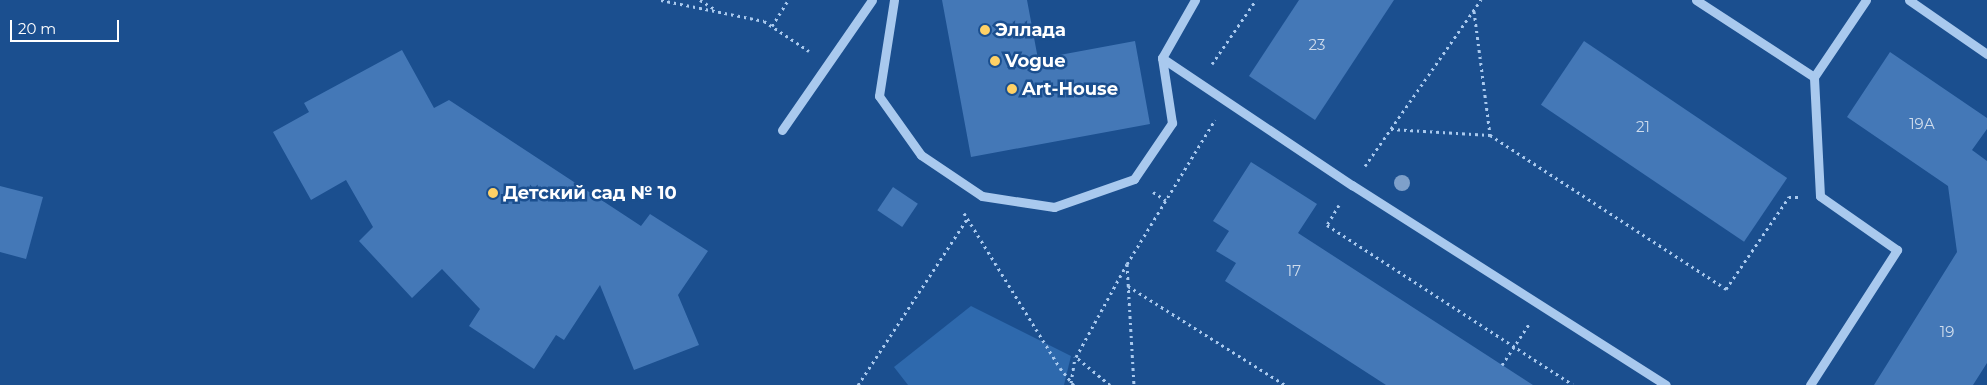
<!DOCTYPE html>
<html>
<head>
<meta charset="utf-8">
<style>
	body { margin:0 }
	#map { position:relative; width:1987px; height:385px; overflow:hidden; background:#1b4f8f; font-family:Montserrat,sans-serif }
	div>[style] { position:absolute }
	.green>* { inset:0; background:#2e69ad }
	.building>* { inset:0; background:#4478b7; transform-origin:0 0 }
	.path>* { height:3px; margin-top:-1.5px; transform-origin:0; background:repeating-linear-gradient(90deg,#a9c9ee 0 2.5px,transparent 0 6.5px) }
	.minor>* { height:9px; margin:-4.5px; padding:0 4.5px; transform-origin:4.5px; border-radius:4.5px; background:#a9c9ee }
	.trees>* { width:16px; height:16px; margin:-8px; border-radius:50%; background:#7ea0ca }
	.dots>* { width:14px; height:14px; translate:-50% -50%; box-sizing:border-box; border:2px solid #1b4f8f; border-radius:50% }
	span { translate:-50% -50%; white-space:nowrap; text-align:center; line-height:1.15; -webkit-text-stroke:5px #1b4f8f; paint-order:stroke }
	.number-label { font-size:15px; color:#d0dded }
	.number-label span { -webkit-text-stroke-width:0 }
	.poi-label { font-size:18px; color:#fff; font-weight:700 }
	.left { translate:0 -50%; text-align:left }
	.scale { position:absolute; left:10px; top:20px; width:109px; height:22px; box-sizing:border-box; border:2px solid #fff; border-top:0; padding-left:6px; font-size:15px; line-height:18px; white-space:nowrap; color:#fff; -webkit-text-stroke:4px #1b4f8f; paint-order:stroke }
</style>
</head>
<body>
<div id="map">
	<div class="green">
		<div style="clip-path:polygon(971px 306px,1071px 356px,1064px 385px,908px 385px,894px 367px)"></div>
	</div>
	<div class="building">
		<div style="clip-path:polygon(942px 0,1027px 0,1038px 59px,1135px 41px,1150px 124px,971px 157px)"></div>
		<div style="clip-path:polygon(1299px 0,1394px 0,1315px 120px,1249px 76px)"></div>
		<div style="left:1584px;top:41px;width:245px;height:77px;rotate:34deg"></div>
		<div style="clip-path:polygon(402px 50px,434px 108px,449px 100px,641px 226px,650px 214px,708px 251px,678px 295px,699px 345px,634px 370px,600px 285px,564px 340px,556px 335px,534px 369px,469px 326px,480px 309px,442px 269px,412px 298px,359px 241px,373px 227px,346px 180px,311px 200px,273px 132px,309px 112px,304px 103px)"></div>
		<div style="clip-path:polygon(1890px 52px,1987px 118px,1987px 129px,1972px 150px,1987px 161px,1987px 363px,1973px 385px,1874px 385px,1957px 252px,1948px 186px,1847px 117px)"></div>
		<div style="clip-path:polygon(1251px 162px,1317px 204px,1298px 233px,1533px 385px,1386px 385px,1225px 281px,1236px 263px,1216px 251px,1229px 231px,1213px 221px)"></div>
		<div style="clip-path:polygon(0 186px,43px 197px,26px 259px,0 252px)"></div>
		<div style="left:893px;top:187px;width:30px;height:28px;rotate:34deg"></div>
	</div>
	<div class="path">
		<div style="left:661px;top:0;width:105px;rotate:11.5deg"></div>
		<div style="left:764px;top:21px;width:54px;rotate:33.7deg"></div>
		<div style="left:700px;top:0;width:19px;rotate:32deg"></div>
		<div style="left:1474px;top:11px;width:125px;rotate:82.6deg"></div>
		<div style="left:772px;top:26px;width:31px;rotate:-58deg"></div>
		<div style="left:1212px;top:64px;width:78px;rotate:-55.5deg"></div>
		<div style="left:1391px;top:129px;width:99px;rotate:3.5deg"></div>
		<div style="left:1490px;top:135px;width:282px;rotate:33.1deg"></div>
		<div style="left:1726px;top:289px;width:112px;rotate:-55.6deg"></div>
		<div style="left:1789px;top:197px;width:9px"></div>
		<div style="left:1365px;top:166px;width:203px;rotate:-55.1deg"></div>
		<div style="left:1153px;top:192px;width:15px;rotate:32deg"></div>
		<div style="left:1339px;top:205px;width:23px;rotate:121deg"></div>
		<div style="left:1327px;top:225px;width:293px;rotate:33deg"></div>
		<div style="left:964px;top:213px;width:182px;rotate:58.2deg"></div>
		<div style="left:1060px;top:368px;width:22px;rotate:51deg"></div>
		<div style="left:1127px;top:264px;width:121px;rotate:86.7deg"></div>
		<div style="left:1128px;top:286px;width:186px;rotate:32.2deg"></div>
		<div style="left:1502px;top:365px;width:49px;rotate:-56.6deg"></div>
		<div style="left:1071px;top:383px;width:26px;rotate:-81deg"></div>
		<div style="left:858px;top:385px;width:199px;rotate:-56.7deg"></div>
		<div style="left:1110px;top:385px;width:44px;rotate:-140.5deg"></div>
		<div style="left:1076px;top:357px;width:106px;rotate:-61.3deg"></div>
		<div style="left:1127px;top:264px;width:169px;rotate:-58.6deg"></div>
	</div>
	<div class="minor">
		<div style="left:894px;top:0;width:97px;rotate:98.9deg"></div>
		<div style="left:879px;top:96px;width:72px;rotate:54.6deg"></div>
		<div style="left:921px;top:155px;width:73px;rotate:33.9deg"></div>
		<div style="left:982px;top:196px;width:73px;rotate:8.7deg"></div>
		<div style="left:1054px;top:207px;width:85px;rotate:-19.3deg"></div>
		<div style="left:1134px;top:179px;width:68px;rotate:-55.8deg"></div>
		<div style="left:1172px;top:123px;width:66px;rotate:-98.7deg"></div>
		<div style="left:1162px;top:58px;width:67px;rotate:-60.4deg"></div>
		<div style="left:1696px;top:0;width:141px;rotate:33.1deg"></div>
		<div style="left:1909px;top:0;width:95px;rotate:34.7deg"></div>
		<div style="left:1162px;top:58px;width:229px;rotate:33.8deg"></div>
		<div style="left:1352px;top:185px;width:372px;rotate:32.5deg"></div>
		<div style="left:782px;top:130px;width:158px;rotate:-55.3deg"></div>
		<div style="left:1810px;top:385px;width:161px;rotate:-57.2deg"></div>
		<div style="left:1897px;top:250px;width:94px;rotate:-145deg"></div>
		<div style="left:1820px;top:196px;width:119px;rotate:-92.9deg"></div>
		<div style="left:1814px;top:77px;width:93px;rotate:-56deg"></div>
	</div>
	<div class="trees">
		<div style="left:1402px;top:183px"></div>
	</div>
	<div class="dots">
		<div style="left:985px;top:30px;background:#ffd166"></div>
		<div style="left:995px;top:61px;background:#ffd166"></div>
		<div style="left:1012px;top:89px;background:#ffd166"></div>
		<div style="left:493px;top:193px;background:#ffd166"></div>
	</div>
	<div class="number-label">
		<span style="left:1317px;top:45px">23</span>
		<span style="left:1922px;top:124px">19А</span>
		<span style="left:1643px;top:127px">21</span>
		<span style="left:1294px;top:271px">17</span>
		<span style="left:1947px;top:332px">19</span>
	</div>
	<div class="poi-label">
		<span class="left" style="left:995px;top:30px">Эллада</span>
		<span class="left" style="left:1005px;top:61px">Vogue</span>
		<span class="left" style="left:1022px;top:89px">Art-House</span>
		<span class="left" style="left:503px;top:193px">Детский сад № 10</span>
	</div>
	<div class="scale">20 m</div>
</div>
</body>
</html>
